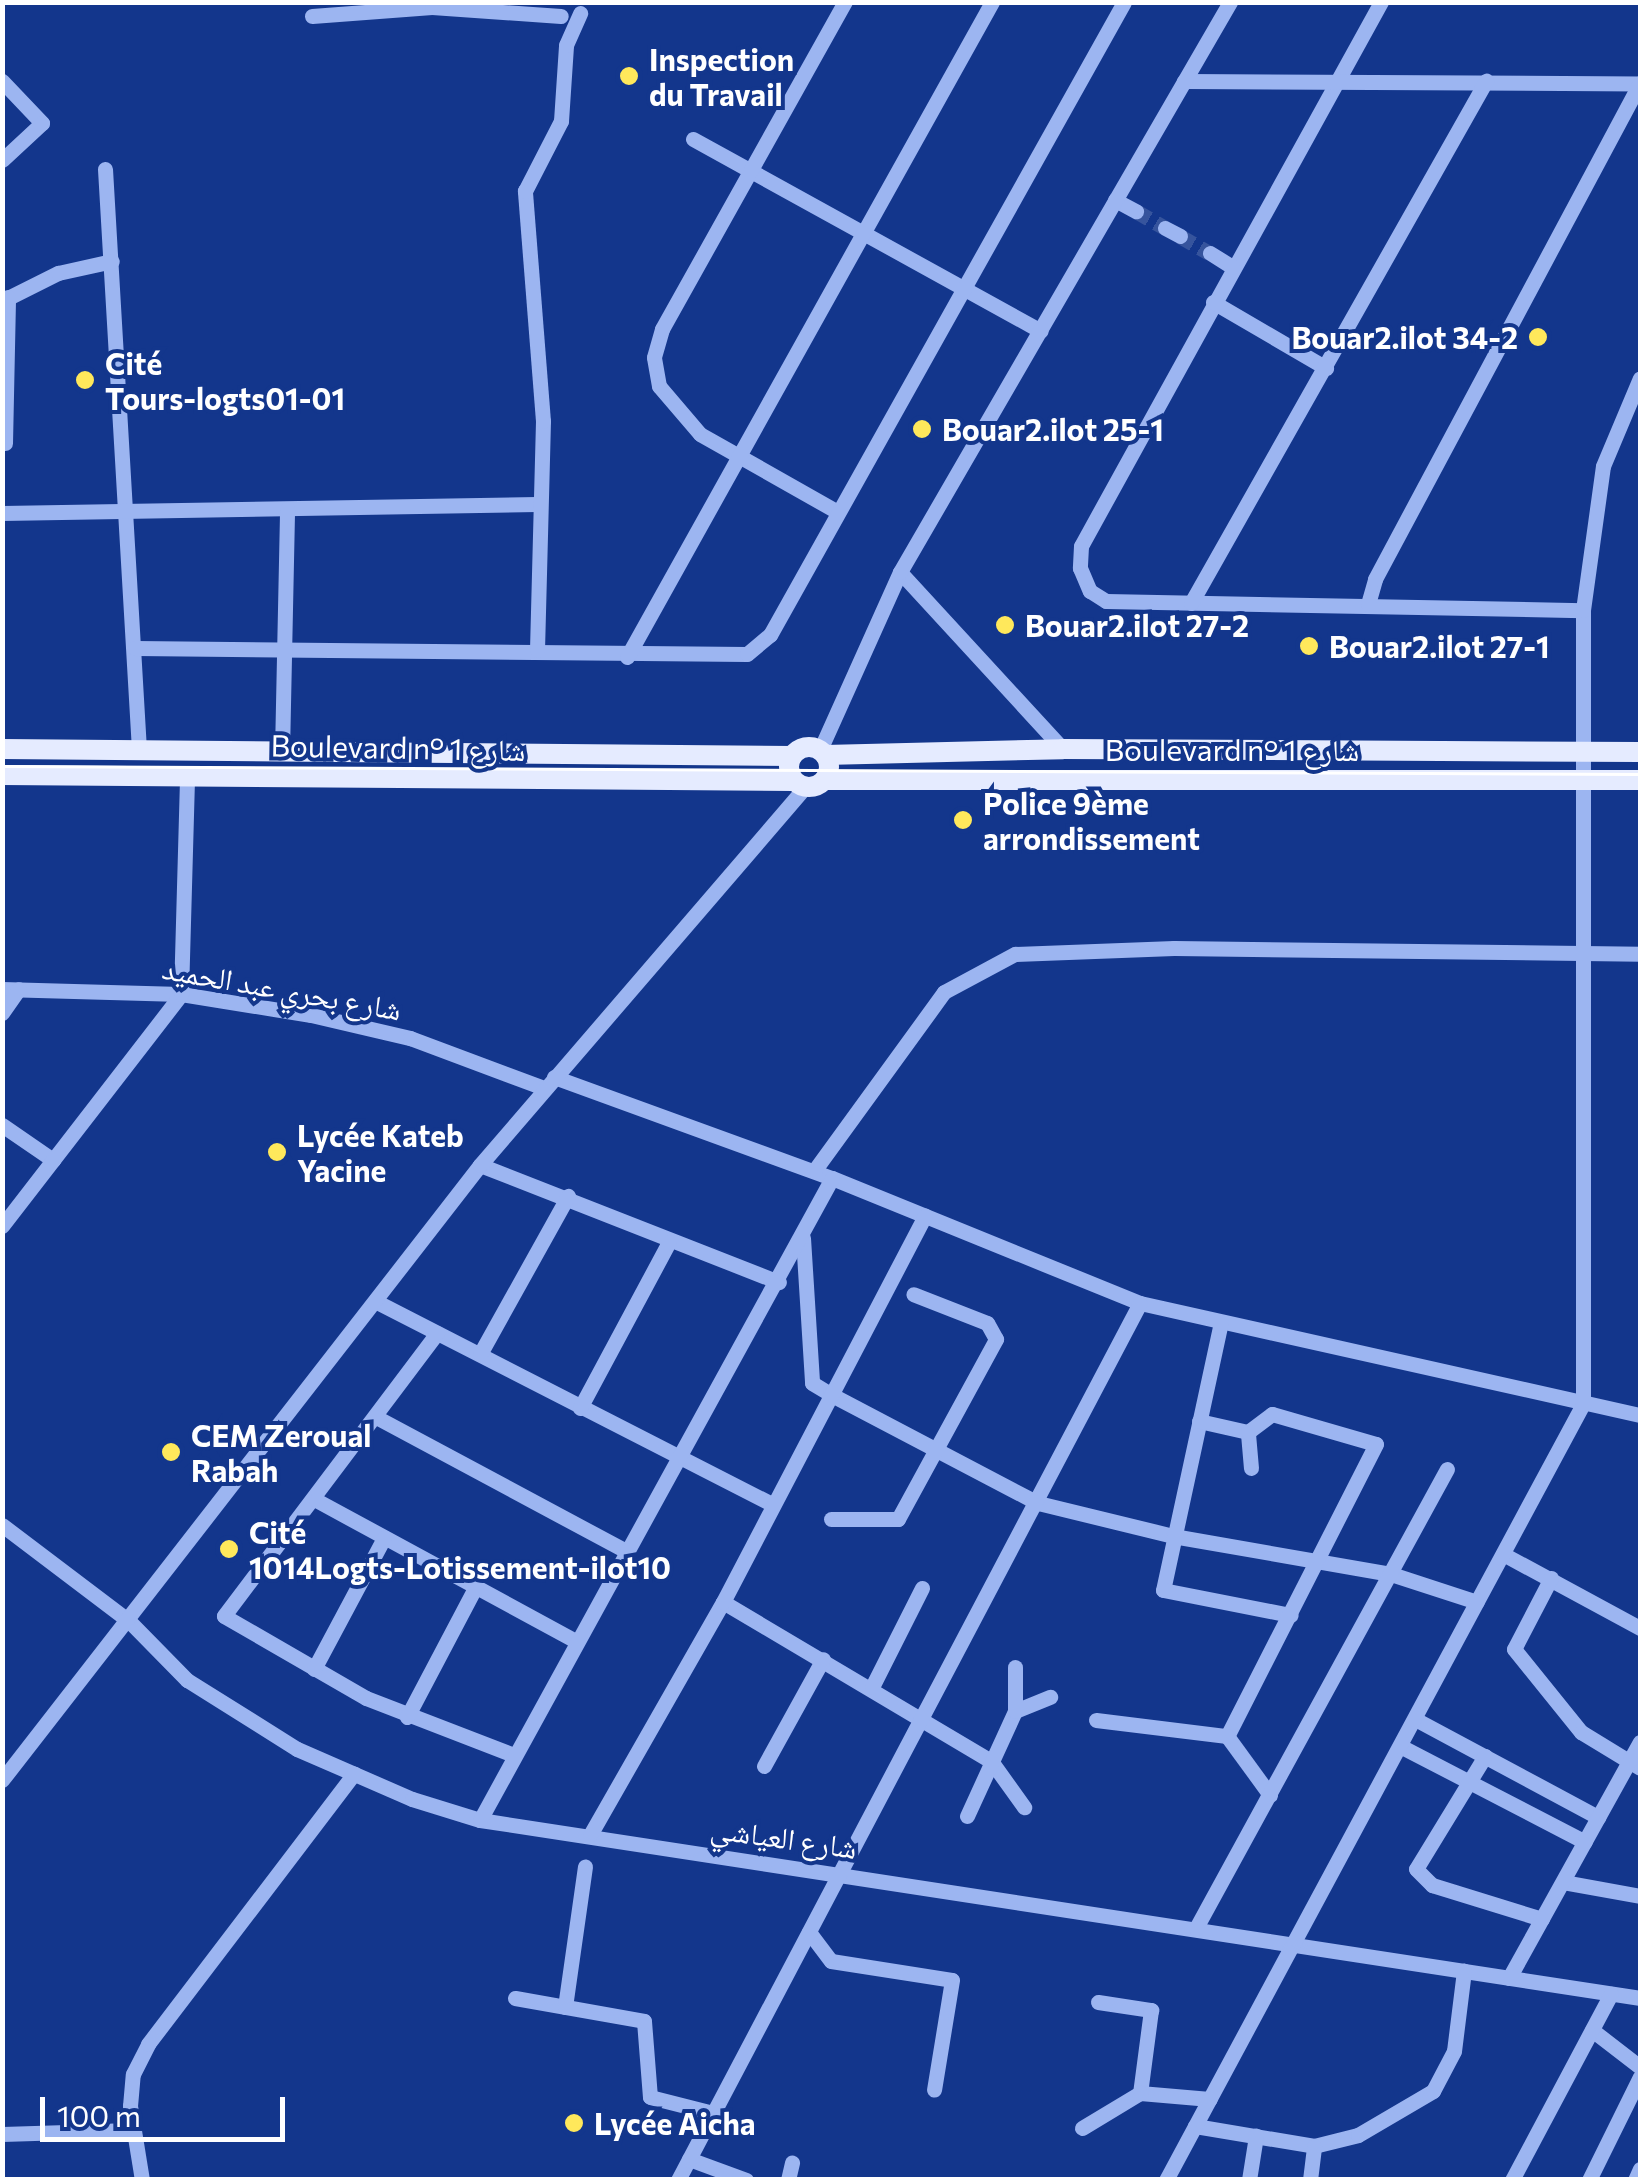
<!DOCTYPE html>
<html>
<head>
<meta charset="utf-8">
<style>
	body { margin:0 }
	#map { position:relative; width:1643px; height:2182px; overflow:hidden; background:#13368c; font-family:Commissioner,"Noto Naskh Arabic",sans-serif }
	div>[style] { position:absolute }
	.minor-tunnel>* { height:15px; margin-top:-7.5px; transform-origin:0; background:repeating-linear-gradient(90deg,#36549d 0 15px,transparent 0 23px) }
	.minor>* { height:15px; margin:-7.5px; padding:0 7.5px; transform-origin:7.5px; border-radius:7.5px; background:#9cb5f1 }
	.major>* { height:20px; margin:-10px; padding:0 10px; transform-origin:10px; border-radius:10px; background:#e5ebff }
	.major>.ring { margin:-10px; padding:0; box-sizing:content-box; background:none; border:20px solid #e5ebff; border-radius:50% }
	.tram>* { height:2.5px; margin:-1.25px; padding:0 1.25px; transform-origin:1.25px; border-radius:1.25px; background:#fff }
	.dots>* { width:28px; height:28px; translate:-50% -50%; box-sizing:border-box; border:5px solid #13368c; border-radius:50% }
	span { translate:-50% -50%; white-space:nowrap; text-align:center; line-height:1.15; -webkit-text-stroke:8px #13368c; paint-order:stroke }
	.poi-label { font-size:30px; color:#fff; font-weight:700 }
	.left { translate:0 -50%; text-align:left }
	.right { translate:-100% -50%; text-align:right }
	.street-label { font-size:30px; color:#fff }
	.frame { position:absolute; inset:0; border:5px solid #fff; pointer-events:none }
	.scale { position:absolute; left:40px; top:2097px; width:245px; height:45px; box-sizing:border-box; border:5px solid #fff; border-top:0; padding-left:12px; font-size:30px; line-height:35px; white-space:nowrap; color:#fff; -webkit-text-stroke:8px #13368c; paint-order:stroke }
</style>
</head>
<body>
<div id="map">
	<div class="minor-tunnel">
		<div style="left:1136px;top:211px;width:34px;rotate:30deg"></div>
		<div style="left:1180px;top:236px;width:34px;rotate:30deg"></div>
	</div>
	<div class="minor">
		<div style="left:1381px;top:2px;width:621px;rotate:118.88deg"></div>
		<div style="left:1081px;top:546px;width:22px;rotate:93deg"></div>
		<div style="left:1080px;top:568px;width:25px;rotate:67deg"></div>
		<div style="left:1090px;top:591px;width:19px;rotate:32deg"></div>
		<div style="left:1106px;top:601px;width:477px;rotate:1.1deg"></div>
		<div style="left:312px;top:16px;width:120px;rotate:-4.3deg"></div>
		<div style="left:432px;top:7px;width:129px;rotate:4deg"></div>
		<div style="left:2px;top:81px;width:58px;rotate:46.4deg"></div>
		<div style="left:42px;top:123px;width:54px;rotate:137.2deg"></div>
		<div style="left:1184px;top:81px;width:456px;rotate:0.3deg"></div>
		<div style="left:693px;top:139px;width:397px;rotate:28.9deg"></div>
		<div style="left:105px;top:169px;width:582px;rotate:86.65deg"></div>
		<div style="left:1115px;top:200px;width:24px;rotate:28deg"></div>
		<div style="left:1165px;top:228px;width:17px;rotate:28deg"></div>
		<div style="left:1210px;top:253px;width:26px;rotate:32deg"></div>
		<div style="left:2px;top:301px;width:63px;rotate:-26.6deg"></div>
		<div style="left:58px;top:273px;width:55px;rotate:-12.5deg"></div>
		<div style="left:1213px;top:302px;width:131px;rotate:30.3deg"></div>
		<div style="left:5px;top:443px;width:146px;rotate:-88.8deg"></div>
		<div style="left:836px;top:511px;width:156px;rotate:-150.5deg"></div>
		<div style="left:700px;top:434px;width:63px;rotate:-130.5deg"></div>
		<div style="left:659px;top:386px;width:29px;rotate:-100deg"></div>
		<div style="left:654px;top:357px;width:29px;rotate:-74deg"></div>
		<div style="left:662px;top:329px;width:375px;rotate:-60.8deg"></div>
		<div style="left:2px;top:513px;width:535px;rotate:-0.96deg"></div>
		<div style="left:900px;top:572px;width:241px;rotate:47.4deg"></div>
		<div style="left:1191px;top:603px;width:600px;rotate:-60.53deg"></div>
		<div style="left:1368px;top:604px;width:26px;rotate:-74deg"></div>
		<div style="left:1375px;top:579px;width:562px;rotate:-61.89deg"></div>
		<div style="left:135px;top:648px;width:612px;rotate:0.56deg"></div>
		<div style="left:747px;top:654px;width:30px;rotate:-40deg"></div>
		<div style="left:770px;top:635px;width:725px;rotate:-60.78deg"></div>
		<div style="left:537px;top:650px;width:229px;rotate:-88.5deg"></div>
		<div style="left:543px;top:421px;width:231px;rotate:-94.5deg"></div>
		<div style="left:525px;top:191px;width:79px;rotate:-62.8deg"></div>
		<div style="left:561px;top:121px;width:76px;rotate:-86.2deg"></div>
		<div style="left:566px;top:45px;width:35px;rotate:-66deg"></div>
		<div style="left:627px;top:657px;width:750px;rotate:-60.87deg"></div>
		<div style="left:820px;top:750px;width:195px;rotate:-65.8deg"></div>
		<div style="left:900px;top:572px;width:659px;rotate:-59.93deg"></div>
		<div style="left:282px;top:752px;width:243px;rotate:-88.8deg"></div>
		<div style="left:2px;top:989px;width:179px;rotate:1.6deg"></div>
		<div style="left:181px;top:994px;width:132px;rotate:9.2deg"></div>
		<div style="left:311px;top:1015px;width:102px;rotate:13.1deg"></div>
		<div style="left:410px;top:1038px;width:143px;rotate:20.5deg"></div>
		<div style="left:2px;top:1013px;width:29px;rotate:-55deg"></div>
		<div style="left:554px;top:1077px;width:296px;rotate:20deg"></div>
		<div style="left:832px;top:1178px;width:332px;rotate:22.1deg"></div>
		<div style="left:1140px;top:1303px;width:512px;rotate:12.63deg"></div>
		<div style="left:2px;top:1125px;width:62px;rotate:34.5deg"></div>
		<div style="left:480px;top:1165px;width:321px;rotate:21.4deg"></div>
		<div style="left:814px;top:1171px;width:221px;rotate:-54deg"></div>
		<div style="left:944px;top:992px;width:81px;rotate:-28.2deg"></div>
		<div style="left:1015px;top:954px;width:159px;rotate:-2.2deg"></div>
		<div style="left:1174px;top:948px;width:466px;rotate:0.7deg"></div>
		<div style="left:2px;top:1226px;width:293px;rotate:-52.3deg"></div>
		<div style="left:181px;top:994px;width:219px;rotate:-88.4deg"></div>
		<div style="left:803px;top:1238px;width:145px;rotate:86.4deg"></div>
		<div style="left:812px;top:1383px;width:21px;rotate:31deg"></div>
		<div style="left:830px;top:1394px;width:235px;rotate:27.7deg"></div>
		<div style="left:1038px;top:1503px;width:139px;rotate:13.7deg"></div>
		<div style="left:1173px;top:1536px;width:221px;rotate:9.9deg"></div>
		<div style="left:1391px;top:1574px;width:90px;rotate:18deg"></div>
		<div style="left:375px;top:1301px;width:444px;rotate:27.1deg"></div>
		<div style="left:1221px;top:1322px;width:274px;rotate:102.2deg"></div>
		<div style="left:1163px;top:1590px;width:130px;rotate:11.1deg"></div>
		<div style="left:437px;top:1333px;width:354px;rotate:127deg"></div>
		<div style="left:224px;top:1616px;width:164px;rotate:30deg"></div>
		<div style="left:366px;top:1698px;width:159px;rotate:21.1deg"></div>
		<div style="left:480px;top:1354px;width:181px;rotate:-60.9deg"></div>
		<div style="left:580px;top:1408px;width:188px;rotate:-61.8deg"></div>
		<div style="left:376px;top:1417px;width:284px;rotate:28.2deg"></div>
		<div style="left:1199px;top:1421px;width:50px;rotate:12.7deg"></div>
		<div style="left:1251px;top:1468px;width:36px;rotate:-95deg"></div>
		<div style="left:1248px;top:1432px;width:30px;rotate:-37deg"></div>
		<div style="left:1272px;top:1414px;width:108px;rotate:16.1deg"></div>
		<div style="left:1376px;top:1444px;width:328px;rotate:117deg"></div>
		<div style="left:1227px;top:1736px;width:73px;rotate:53.9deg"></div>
		<div style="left:316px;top:1500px;width:296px;rotate:28.5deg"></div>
		<div style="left:831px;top:1519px;width:67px"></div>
		<div style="left:898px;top:1519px;width:205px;rotate:-61.4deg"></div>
		<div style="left:996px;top:1339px;width:18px;rotate:-119deg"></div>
		<div style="left:987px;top:1323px;width:79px;rotate:-158.6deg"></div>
		<div style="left:2px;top:1525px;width:159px;rotate:37.1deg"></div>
		<div style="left:129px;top:1621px;width:83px;rotate:45.5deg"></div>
		<div style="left:187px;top:1680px;width:130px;rotate:32.1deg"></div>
		<div style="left:297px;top:1749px;width:125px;rotate:23.5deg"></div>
		<div style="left:412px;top:1799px;width:71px;rotate:17.2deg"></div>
		<div style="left:480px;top:1820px;width:1174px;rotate:8.72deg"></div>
		<div style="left:1503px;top:1554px;width:156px;rotate:28.4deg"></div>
		<div style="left:1551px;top:1578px;width:80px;rotate:117.5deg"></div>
		<div style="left:1514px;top:1649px;width:107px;rotate:51.1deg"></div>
		<div style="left:1581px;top:1732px;width:69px;rotate:31.4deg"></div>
		<div style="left:723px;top:1602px;width:312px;rotate:30.7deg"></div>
		<div style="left:991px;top:1761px;width:57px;rotate:54.3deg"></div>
		<div style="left:314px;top:1669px;width:149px;rotate:-61.9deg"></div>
		<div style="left:872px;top:1687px;width:111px;rotate:-63.2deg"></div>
		<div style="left:1015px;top:1711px;width:38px;rotate:-22deg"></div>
		<div style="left:407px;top:1717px;width:148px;rotate:-62.2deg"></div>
		<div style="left:1415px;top:1719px;width:208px;rotate:28.2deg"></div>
		<div style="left:1096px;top:1720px;width:132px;rotate:7deg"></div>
		<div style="left:1400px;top:1746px;width:208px;rotate:27.4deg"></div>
		<div style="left:1485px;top:1756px;width:132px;rotate:121.4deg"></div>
		<div style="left:1416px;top:1869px;width:23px;rotate:45deg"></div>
		<div style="left:1432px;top:1885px;width:115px;rotate:17.2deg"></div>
		<div style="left:764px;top:1766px;width:122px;rotate:-61.1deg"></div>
		<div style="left:2px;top:1780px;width:779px;rotate:-52.14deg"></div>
		<div style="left:480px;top:1165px;width:499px;rotate:-49.3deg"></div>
		<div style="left:967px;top:1816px;width:115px;rotate:-65.4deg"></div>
		<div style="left:1015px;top:1711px;width:44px;rotate:-90deg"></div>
		<div style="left:480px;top:1820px;width:732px;rotate:-61.26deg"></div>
		<div style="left:590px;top:1835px;width:268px;rotate:-60.3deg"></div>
		<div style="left:723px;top:1602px;width:436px;rotate:-62.4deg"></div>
		<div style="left:1563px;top:1882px;width:78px;rotate:10.3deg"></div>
		<div style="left:1196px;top:1928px;width:523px;rotate:-61.33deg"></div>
		<div style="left:809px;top:1932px;width:36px;rotate:53deg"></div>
		<div style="left:831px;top:1961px;width:122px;rotate:8.9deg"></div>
		<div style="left:952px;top:1980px;width:111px;rotate:99.3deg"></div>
		<div style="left:1509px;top:1978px;width:270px;rotate:-61deg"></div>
		<div style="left:515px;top:1998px;width:131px;rotate:10.1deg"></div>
		<div style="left:644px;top:2021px;width:76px;rotate:85.5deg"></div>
		<div style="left:650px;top:2097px;width:65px;rotate:14.3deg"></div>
		<div style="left:1098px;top:2002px;width:54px;rotate:8.6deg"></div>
		<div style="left:1151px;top:2010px;width:84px;rotate:97.5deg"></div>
		<div style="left:1140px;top:2093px;width:70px;rotate:4.9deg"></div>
		<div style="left:565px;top:2007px;width:142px;rotate:-81.9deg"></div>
		<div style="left:1592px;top:2030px;width:61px;rotate:37.6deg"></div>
		<div style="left:1195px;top:2126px;width:121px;rotate:9.5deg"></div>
		<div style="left:1314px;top:2146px;width:45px;rotate:-14deg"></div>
		<div style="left:1358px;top:2135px;width:87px;rotate:-30.4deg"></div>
		<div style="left:1433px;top:2091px;width:45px;rotate:-62.3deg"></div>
		<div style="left:1454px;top:2051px;width:81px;rotate:-82.9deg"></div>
		<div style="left:1082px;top:2128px;width:68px;rotate:-31.1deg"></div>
		<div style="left:2px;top:2134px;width:129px;rotate:-1.8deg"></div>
		<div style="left:689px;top:2159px;width:61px;rotate:20.2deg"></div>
		<div style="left:142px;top:2180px;width:75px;rotate:-99.2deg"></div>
		<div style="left:130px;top:2106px;width:32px;rotate:-85deg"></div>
		<div style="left:133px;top:2074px;width:34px;rotate:-63deg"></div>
		<div style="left:148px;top:2044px;width:340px;rotate:-52.7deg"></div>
		<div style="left:678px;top:2180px;width:991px;rotate:-62.22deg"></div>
		<div style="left:788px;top:2180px;width:18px;rotate:-77deg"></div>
		<div style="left:1166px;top:2180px;width:881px;rotate:-61.75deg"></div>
		<div style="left:1583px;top:1404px;width:794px;rotate:-90deg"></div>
		<div style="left:1583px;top:610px;width:145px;rotate:-82.1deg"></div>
		<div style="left:1603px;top:466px;width:95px;rotate:-67.2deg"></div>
		<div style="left:1249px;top:2180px;width:45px;rotate:-81deg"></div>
		<div style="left:1310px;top:2180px;width:34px;rotate:-83deg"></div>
		<div style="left:1512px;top:2180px;width:211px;rotate:-62deg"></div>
		<div style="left:1589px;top:2180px;width:115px;rotate:-63.7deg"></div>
		<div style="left:1635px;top:2180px;width:12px;rotate:-66deg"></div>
	</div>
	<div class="major">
		<div class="ring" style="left:789px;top:747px;width:20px;height:20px"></div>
		<div style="left:2px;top:749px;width:790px;rotate:0.51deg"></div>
		<div style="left:825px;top:755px;width:238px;rotate:-1.4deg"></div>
		<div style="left:1063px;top:749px;width:577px;rotate:0.3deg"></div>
		<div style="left:2px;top:775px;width:791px;rotate:0.43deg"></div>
		<div style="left:824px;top:780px;width:816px"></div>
	</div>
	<div class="tram">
		<div style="left:2px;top:766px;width:1638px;rotate:0.28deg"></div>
	</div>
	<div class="dots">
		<div style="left:629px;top:76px;background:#ffe85b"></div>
		<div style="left:1538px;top:337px;background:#ffe85b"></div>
		<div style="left:85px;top:380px;background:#ffe85b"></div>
		<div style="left:922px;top:429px;background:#ffe85b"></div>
		<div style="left:1005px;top:625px;background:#ffe85b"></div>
		<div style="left:1309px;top:646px;background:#ffe85b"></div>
		<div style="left:963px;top:820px;background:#ffe85b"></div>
		<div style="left:277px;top:1152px;background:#ffe85b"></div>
		<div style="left:171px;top:1452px;background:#ffe85b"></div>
		<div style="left:229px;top:1549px;background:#ffe85b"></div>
		<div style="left:574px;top:2123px;background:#ffe85b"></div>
	</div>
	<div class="poi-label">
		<span class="left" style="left:649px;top:76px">Inspection<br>du Travail</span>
		<span class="right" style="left:1518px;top:337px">Bouar2.ilot 34-2</span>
		<span class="left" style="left:105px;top:380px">Cité<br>Tours-logts01-01</span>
		<span class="left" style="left:942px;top:429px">Bouar2.ilot 25-1</span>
		<span class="left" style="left:1025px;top:625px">Bouar2.ilot 27-2</span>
		<span class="left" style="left:1329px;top:646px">Bouar2.ilot 27-1</span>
		<span class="left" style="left:983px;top:820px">Police 9ème<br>arrondissement</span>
		<span class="left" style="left:297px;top:1152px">Lycée Kateb<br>Yacine</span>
		<span class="left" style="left:191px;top:1452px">CEM Zeroual<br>Rabah</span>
		<span class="left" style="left:249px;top:1549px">Cité<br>1014Logts-Lotissement-ilot10</span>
		<span class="left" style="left:594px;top:2123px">Lycée Aicha</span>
	</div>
	<div class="street-label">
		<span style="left:398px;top:747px;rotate:1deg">Boulevard n° شارع 1</span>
		<span style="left:1232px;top:749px">Boulevard n° شارع 1</span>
		<span style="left:282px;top:988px;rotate:10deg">شارع بحري عبد الحميد</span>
		<span style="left:784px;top:1837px;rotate:8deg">شارع العياشي</span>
	</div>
	<div class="frame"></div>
	<div class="scale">100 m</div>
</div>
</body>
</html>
